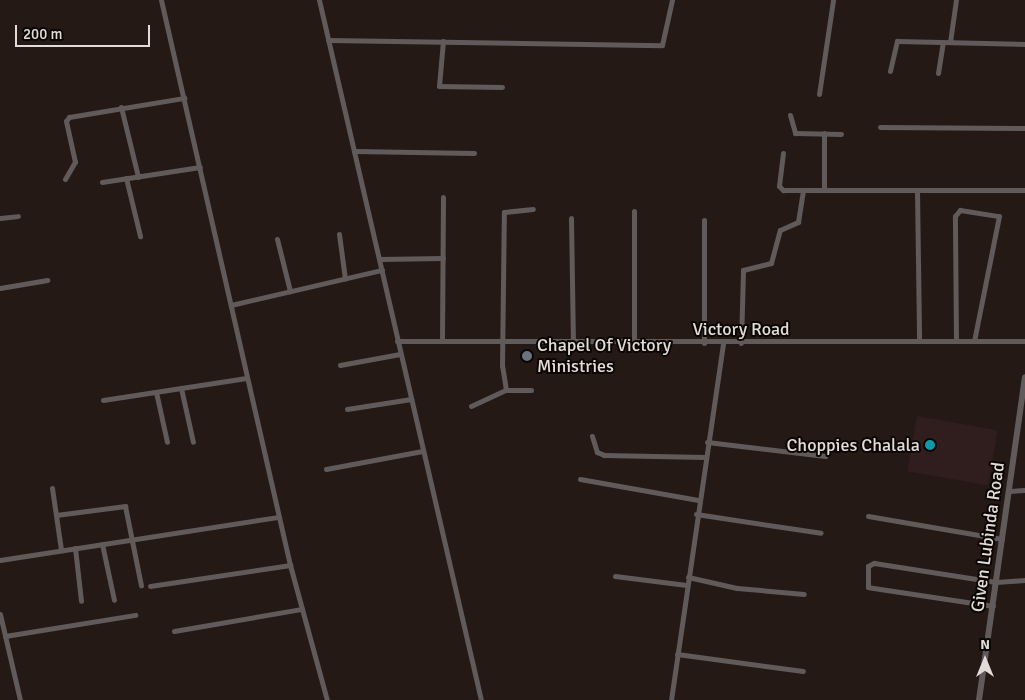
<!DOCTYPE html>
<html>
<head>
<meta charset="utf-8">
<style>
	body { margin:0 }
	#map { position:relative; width:1025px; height:700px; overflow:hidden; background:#241915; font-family:Signika,sans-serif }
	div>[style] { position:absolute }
	.commercial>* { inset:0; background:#301d1d; transform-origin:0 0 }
	.minor>* { height:5px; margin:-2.5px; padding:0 2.5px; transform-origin:2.5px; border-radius:2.5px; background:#615a5a }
	.tertiary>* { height:6px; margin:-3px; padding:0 3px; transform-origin:3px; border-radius:3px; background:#615a5a }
	.dots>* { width:14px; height:14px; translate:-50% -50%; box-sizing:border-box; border:2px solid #0a0604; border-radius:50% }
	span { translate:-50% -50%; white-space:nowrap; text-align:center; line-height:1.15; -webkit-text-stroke:4px #0a0604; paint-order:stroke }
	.street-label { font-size:18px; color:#e2dbd7 }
	.poi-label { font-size:18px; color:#e2dbd7 }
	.left { translate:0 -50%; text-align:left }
	.right { translate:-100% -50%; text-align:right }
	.north { position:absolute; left:960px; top:635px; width:50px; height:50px; -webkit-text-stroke:4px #0a0604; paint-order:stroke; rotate:0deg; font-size:14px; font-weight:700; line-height:20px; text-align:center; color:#e2dbd7 }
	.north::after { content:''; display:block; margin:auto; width:18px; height:22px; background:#e2dbd7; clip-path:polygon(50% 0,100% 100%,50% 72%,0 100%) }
	.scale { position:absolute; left:15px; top:25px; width:135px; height:22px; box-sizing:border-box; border:2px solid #e2dbd7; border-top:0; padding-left:6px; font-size:15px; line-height:18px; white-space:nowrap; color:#e2dbd7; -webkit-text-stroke:4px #0a0604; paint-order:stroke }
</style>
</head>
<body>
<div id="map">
	<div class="commercial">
		<div style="left:917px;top:416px;width:82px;height:56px;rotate:10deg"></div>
	</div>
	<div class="minor">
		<div style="left:161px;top:0;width:580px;rotate:77.14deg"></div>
		<div style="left:290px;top:565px;width:140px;rotate:74.7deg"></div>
		<div style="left:319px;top:0;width:719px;rotate:76.97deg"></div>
		<div style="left:328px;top:40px;width:334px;rotate:0.9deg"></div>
		<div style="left:662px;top:45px;width:46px;rotate:-77.5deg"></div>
		<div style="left:443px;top:41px;width:45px;rotate:95.1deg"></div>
		<div style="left:439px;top:86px;width:63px;rotate:0.9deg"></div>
		<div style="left:950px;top:42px;width:42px;rotate:-81.9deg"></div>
		<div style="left:890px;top:71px;width:31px;rotate:-77deg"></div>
		<div style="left:897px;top:41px;width:128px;rotate:1.3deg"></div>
		<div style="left:938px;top:73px;width:31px;rotate:-81deg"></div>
		<div style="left:819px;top:94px;width:95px;rotate:-81.5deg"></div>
		<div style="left:121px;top:107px;width:72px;rotate:76.3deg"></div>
		<div style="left:790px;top:115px;width:19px;rotate:74deg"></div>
		<div style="left:795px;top:133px;width:46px;rotate:1.2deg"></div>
		<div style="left:880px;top:127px;width:145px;rotate:0.4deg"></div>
		<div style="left:824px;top:133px;width:57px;rotate:90deg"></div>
		<div style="left:354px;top:151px;width:120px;rotate:1deg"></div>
		<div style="left:783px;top:153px;width:33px;rotate:97deg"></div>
		<div style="left:779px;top:186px;width:6px;rotate:45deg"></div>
		<div style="left:783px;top:190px;width:242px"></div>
		<div style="left:126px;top:178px;width:60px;rotate:76.4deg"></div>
		<div style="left:65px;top:179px;width:20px;rotate:-60deg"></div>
		<div style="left:75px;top:162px;width:42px;rotate:-102.4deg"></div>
		<div style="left:66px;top:121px;width:5px;rotate:-53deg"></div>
		<div style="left:69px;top:117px;width:117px;rotate:-9.4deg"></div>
		<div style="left:102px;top:182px;width:99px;rotate:-8.7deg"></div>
		<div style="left:917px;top:190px;width:151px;rotate:89.2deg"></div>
		<div style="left:634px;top:211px;width:132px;rotate:90deg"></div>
		<div style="left:0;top:218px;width:18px;rotate:-6deg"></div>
		<div style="left:571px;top:218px;width:124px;rotate:89.1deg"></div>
		<div style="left:704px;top:220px;width:123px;rotate:90deg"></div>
		<div style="left:339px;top:234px;width:45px;rotate:82.4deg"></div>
		<div style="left:277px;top:239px;width:54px;rotate:76deg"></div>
		<div style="left:380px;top:259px;width:63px;rotate:-0.9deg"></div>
		<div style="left:0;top:288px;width:48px;rotate:-9.7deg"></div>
		<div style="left:231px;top:305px;width:155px;rotate:-13.1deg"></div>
		<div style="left:442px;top:340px;width:143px;rotate:-89.6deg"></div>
		<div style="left:397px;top:341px;width:628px"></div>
		<div style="left:956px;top:341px;width:125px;rotate:-90.5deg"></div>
		<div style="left:955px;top:216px;width:8px;rotate:-50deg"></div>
		<div style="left:960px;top:210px;width:39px;rotate:9deg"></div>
		<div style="left:999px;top:216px;width:127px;rotate:101.3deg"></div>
		<div style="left:741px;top:343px;width:73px;rotate:-88.4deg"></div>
		<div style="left:743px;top:270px;width:29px;rotate:-14deg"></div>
		<div style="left:771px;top:263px;width:34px;rotate:-75deg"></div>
		<div style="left:780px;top:230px;width:20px;rotate:-24deg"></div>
		<div style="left:798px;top:222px;width:31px;rotate:-81deg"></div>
		<div style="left:340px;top:365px;width:61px;rotate:-10.4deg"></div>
		<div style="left:181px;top:388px;width:55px;rotate:77.5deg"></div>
		<div style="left:531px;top:390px;width:25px;rotate:180deg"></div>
		<div style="left:506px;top:390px;width:24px;rotate:-99deg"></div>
		<div style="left:502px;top:366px;width:154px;rotate:-89.3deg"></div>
		<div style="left:504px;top:212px;width:29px;rotate:-6deg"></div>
		<div style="left:156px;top:392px;width:51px;rotate:77.6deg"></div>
		<div style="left:103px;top:400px;width:145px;rotate:-8.7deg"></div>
		<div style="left:471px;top:406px;width:38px;rotate:-25deg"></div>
		<div style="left:347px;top:409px;width:65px;rotate:-8.9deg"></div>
		<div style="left:592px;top:436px;width:17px;rotate:73deg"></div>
		<div style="left:597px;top:452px;width:8px;rotate:23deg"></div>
		<div style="left:604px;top:455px;width:101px;rotate:1.1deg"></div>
		<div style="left:707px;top:442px;width:119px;rotate:6.8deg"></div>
		<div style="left:326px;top:469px;width:98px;rotate:-10.6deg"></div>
		<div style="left:580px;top:479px;width:120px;rotate:10.1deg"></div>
		<div style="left:52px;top:488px;width:63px;rotate:81.7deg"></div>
		<div style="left:1010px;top:491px;width:15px;rotate:-4deg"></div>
		<div style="left:696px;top:514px;width:126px;rotate:8.6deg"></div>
		<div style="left:56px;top:515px;width:70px;rotate:-7.4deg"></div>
		<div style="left:125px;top:506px;width:81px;rotate:78.6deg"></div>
		<div style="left:868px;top:516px;width:136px;rotate:9.7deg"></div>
		<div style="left:102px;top:544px;width:57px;rotate:77.9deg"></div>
		<div style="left:75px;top:548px;width:53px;rotate:83.5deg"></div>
		<div style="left:0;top:560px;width:282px;rotate:-8.8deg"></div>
		<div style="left:615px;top:576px;width:72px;rotate:7.2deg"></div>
		<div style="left:688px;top:577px;width:50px;rotate:12.7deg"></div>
		<div style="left:737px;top:588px;width:67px;rotate:5.1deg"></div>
		<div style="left:150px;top:586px;width:142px;rotate:-8.5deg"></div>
		<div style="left:993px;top:606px;width:126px;rotate:-171.4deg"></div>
		<div style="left:868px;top:587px;width:21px;rotate:-90deg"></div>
		<div style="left:868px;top:566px;width:7px;rotate:-27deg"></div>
		<div style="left:874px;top:563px;width:123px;rotate:8.9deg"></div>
		<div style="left:996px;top:582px;width:29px;rotate:-4deg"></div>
		<div style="left:0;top:614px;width:88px;rotate:76.9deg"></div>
		<div style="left:174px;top:631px;width:130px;rotate:-9.8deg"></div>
		<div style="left:5px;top:636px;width:132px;rotate:-9.2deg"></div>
		<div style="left:677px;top:654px;width:127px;rotate:7.7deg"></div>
		<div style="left:671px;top:700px;width:361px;rotate:-81.7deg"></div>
	</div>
	<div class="tertiary">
		<div style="left:979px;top:700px;width:326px;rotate:-81.9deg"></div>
	</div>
	<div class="dots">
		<div style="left:527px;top:356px;background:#6b7280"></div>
		<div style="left:930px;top:445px;background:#0f9aa8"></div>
	</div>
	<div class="street-label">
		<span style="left:741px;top:329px">Victory Road</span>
		<span style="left:988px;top:537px;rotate:-82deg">Given Lubinda Road</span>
	</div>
	<div class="poi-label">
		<span class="left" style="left:537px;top:356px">Chapel Of Victory<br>Ministries</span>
		<span class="right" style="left:920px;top:445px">Choppies Chalala</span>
	</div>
	<div class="north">N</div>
	<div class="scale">200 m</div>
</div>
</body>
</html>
